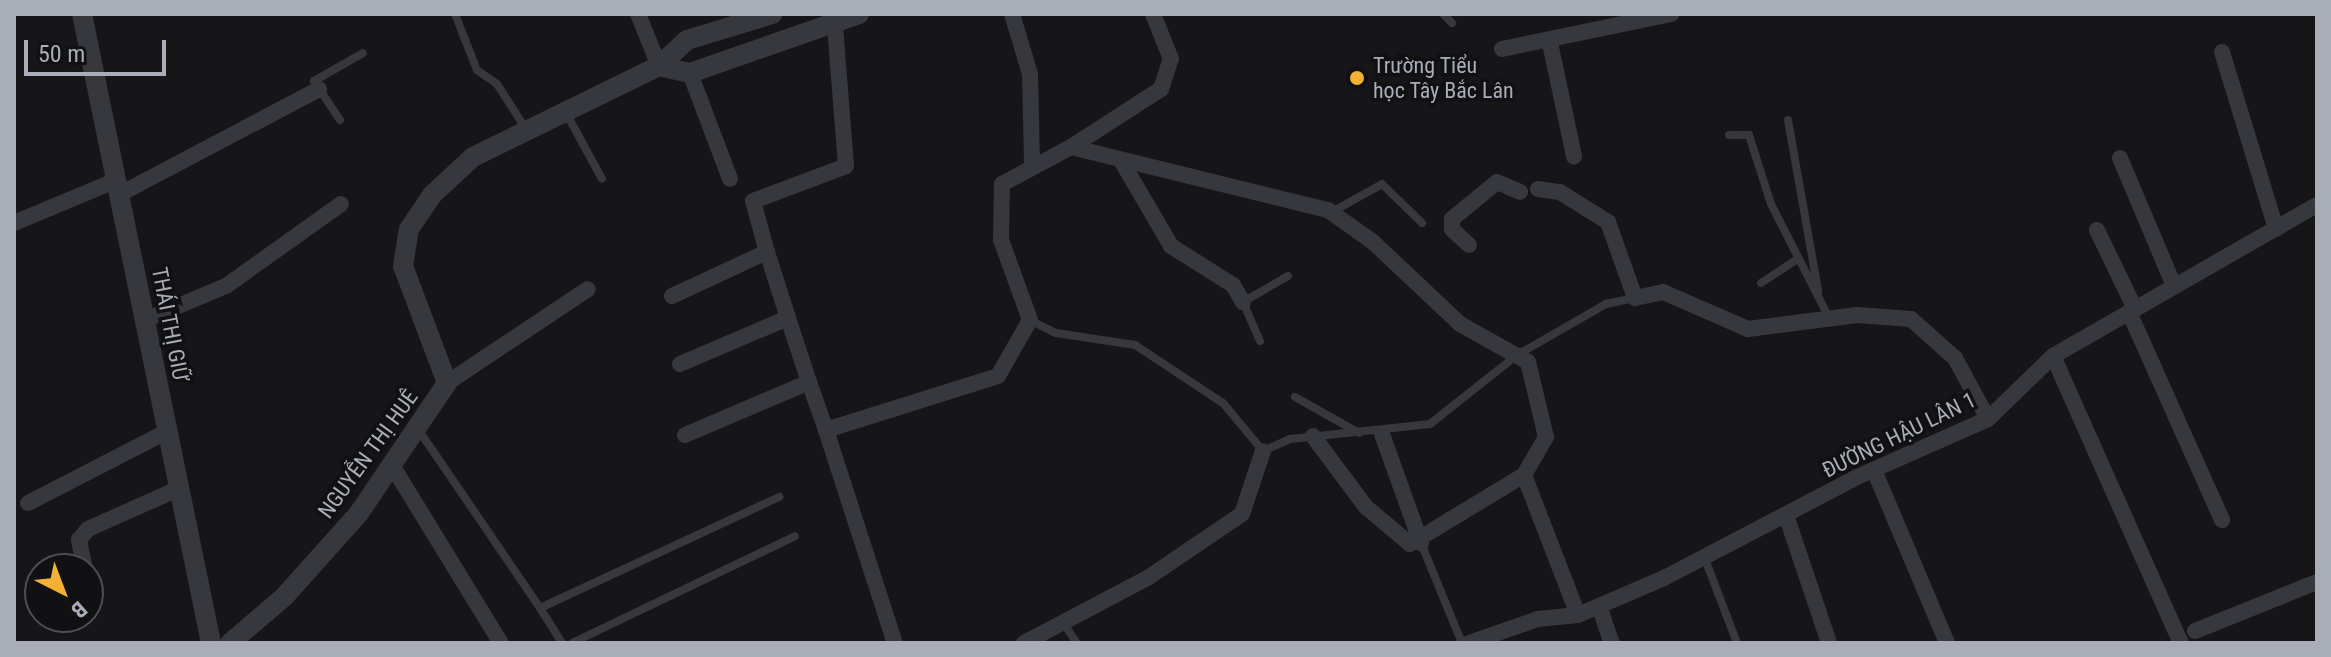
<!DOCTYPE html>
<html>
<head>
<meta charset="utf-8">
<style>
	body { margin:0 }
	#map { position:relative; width:2331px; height:657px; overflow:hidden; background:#161618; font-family:"Roboto Condensed",sans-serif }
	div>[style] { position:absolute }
	.service>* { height:8px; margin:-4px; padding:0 4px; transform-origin:4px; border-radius:4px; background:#37383d }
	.minor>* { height:16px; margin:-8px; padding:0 8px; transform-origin:8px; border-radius:8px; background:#37383d }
	.tertiary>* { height:20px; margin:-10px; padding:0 10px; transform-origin:10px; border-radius:10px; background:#37383d }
	.dots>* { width:22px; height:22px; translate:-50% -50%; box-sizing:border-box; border:4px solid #111113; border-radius:50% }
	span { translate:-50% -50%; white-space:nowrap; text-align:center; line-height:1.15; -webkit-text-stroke:7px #111113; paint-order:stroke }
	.poi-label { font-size:22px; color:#a8adb8 }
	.left { translate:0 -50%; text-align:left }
	.street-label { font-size:22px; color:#a8adb8 }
	.frame { position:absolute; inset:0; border:16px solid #a8adb8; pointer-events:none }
	.north { position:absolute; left:24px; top:553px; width:80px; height:80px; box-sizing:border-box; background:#111113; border:2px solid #4d4f55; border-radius:50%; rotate:138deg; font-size:22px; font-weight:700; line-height:32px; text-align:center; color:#a8adb8 }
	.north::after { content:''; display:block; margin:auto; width:28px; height:36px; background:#f2b134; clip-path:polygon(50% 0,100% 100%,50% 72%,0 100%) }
	.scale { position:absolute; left:24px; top:40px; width:142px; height:36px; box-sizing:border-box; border:4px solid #a8adb8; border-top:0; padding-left:10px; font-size:24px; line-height:28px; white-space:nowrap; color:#a8adb8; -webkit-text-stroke:6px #111113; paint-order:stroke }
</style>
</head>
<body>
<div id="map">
	<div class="service">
		<div style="left:455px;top:14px;width:60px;rotate:68.6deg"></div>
		<div style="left:477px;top:70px;width:24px;rotate:35deg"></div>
		<div style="left:497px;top:84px;width:54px;rotate:57.2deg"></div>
		<div style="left:1443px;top:14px;width:13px;rotate:45deg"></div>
		<div style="left:565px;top:111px;width:77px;rotate:61.4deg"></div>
		<div style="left:340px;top:120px;width:47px;rotate:-123.7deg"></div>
		<div style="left:314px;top:81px;width:56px;rotate:-29.7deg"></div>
		<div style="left:1788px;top:120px;width:174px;rotate:80deg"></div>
		<div style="left:1729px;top:135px;width:20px"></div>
		<div style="left:1749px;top:135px;width:72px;rotate:72.3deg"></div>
		<div style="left:1771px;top:204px;width:128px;rotate:63deg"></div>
		<div style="left:1332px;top:212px;width:57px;rotate:-29.2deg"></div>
		<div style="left:1382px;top:184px;width:56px;rotate:44.3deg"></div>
		<div style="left:1761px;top:283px;width:42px;rotate:-33.3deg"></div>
		<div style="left:1030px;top:320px;width:29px;rotate:27deg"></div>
		<div style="left:1056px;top:333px;width:80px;rotate:8.6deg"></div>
		<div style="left:1135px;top:345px;width:105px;rotate:33.4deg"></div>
		<div style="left:1223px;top:403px;width:62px;rotate:50.2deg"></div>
		<div style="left:1263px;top:451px;width:30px;rotate:-24deg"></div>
		<div style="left:1290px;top:439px;width:141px;rotate:-6.1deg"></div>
		<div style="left:1430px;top:424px;width:111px;rotate:-38.4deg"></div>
		<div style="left:1517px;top:355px;width:103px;rotate:-29.8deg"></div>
		<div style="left:1606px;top:304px;width:29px;rotate:-12deg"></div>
		<div style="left:1260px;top:341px;width:43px;rotate:-113.6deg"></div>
		<div style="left:1243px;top:302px;width:52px;rotate:-30deg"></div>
		<div style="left:1295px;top:397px;width:73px;rotate:29.4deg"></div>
		<div style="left:420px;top:432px;width:213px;rotate:55.7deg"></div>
		<div style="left:540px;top:608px;width:264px;rotate:-24.9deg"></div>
		<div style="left:1421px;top:543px;width:108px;rotate:67.7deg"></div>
		<div style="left:1705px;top:559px;width:90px;rotate:69.1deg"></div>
		<div style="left:540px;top:608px;width:41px;rotate:57.8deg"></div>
		<div style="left:1064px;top:624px;width:23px;rotate:56deg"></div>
		<div style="left:572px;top:643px;width:247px;rotate:-25.6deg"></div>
	</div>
	<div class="minor">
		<div style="left:638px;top:14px;width:56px;rotate:68deg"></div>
		<div style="left:1012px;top:14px;width:63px;rotate:73.3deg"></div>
		<div style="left:1030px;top:74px;width:89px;rotate:88.7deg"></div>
		<div style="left:1550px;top:43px;width:116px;rotate:78deg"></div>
		<div style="left:1502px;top:49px;width:173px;rotate:-11.7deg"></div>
		<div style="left:2222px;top:52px;width:185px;rotate:73deg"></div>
		<div style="left:690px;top:73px;width:113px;rotate:69.3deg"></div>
		<div style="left:1071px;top:147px;width:107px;rotate:-32.8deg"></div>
		<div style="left:1161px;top:89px;width:32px;rotate:-72deg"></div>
		<div style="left:1171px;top:59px;width:48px;rotate:-111.8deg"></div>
		<div style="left:2120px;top:158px;width:139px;rotate:67.1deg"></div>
		<div style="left:1122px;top:162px;width:97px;rotate:59.7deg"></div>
		<div style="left:1171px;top:246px;width:73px;rotate:32.2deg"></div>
		<div style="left:1233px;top:285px;width:20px;rotate:60deg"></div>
		<div style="left:1538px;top:189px;width:22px;rotate:8deg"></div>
		<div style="left:1560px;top:192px;width:57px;rotate:32deg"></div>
		<div style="left:1608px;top:222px;width:81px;rotate:70.4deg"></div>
		<div style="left:1635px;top:298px;width:29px;rotate:-12deg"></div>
		<div style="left:1663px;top:292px;width:93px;rotate:23.5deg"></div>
		<div style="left:1748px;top:329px;width:110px;rotate:-7.3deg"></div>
		<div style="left:1857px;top:315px;width:54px;rotate:4.2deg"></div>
		<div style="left:1911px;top:319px;width:59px;rotate:41.6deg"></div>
		<div style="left:1955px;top:358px;width:69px;rotate:61.6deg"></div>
		<div style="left:120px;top:194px;width:225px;rotate:-27.8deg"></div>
		<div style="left:14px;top:223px;width:112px;rotate:-22.7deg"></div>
		<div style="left:2097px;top:230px;width:88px;rotate:64.3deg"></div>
		<div style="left:1469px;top:245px;width:23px;rotate:-137deg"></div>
		<div style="left:1452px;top:229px;width:10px;rotate:-90deg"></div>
		<div style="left:1452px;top:219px;width:58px;rotate:-39.4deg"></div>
		<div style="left:1497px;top:182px;width:25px;rotate:23deg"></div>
		<div style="left:767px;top:252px;width:69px;rotate:72.3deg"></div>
		<div style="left:672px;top:296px;width:105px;rotate:-24.9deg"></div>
		<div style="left:767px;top:252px;width:53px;rotate:-105.4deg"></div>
		<div style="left:753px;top:201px;width:99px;rotate:-20.6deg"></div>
		<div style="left:846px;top:166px;width:141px;rotate:-94.5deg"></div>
		<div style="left:2129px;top:312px;width:228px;rotate:65.9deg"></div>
		<div style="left:145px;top:320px;width:88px;rotate:-22.8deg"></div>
		<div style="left:226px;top:286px;width:141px;rotate:-35.5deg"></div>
		<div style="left:2053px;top:356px;width:314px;rotate:66deg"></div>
		<div style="left:680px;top:364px;width:117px;rotate:-23.1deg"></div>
		<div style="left:788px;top:318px;width:67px;rotate:71.8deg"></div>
		<div style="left:447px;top:383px;width:169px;rotate:-33.7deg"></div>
		<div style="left:826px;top:430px;width:224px;rotate:72.1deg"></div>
		<div style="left:1382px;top:434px;width:116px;rotate:70.3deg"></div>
		<div style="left:685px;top:435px;width:135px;rotate:-23.1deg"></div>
		<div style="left:809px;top:382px;width:51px;rotate:70.5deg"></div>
		<div style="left:826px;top:430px;width:180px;rotate:-17.4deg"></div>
		<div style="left:998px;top:376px;width:64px;rotate:-60.3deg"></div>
		<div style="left:1030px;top:320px;width:85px;rotate:-109.9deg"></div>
		<div style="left:1001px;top:240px;width:56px;rotate:-89deg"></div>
		<div style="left:1002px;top:184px;width:78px;rotate:-28.2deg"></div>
		<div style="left:1071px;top:147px;width:265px;rotate:13.8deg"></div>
		<div style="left:1328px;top:210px;width:55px;rotate:35.4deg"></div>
		<div style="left:1373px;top:242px;width:120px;rotate:43.3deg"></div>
		<div style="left:1460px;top:324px;width:78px;rotate:29.2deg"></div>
		<div style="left:1528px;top:362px;width:77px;rotate:76.5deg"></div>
		<div style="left:1546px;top:437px;width:44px;rotate:120.1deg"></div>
		<div style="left:1313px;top:436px;width:89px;rotate:53.3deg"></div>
		<div style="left:1366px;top:507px;width:57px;rotate:40.1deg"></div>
		<div style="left:1410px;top:544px;width:133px;rotate:-31.2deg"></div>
		<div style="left:1524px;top:475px;width:150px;rotate:68.9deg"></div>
		<div style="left:393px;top:467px;width:206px;rotate:58.5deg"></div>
		<div style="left:1874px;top:470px;width:188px;rotate:67.1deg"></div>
		<div style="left:28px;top:503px;width:157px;rotate:-27.2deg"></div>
		<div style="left:1787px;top:518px;width:132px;rotate:71.4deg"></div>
		<div style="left:85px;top:569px;width:30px;rotate:-102deg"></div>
		<div style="left:79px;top:540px;width:14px;rotate:-51deg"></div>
		<div style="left:88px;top:529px;width:101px;rotate:-24deg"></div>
		<div style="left:88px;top:583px;width:6px;rotate:90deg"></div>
		<div style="left:1599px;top:606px;width:39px;rotate:71deg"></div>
		<div style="left:2195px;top:631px;width:131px;rotate:-21.9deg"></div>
		<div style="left:1024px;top:643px;width:141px;rotate:-27.8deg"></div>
		<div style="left:1149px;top:577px;width:112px;rotate:-34.1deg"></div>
		<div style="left:1242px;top:514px;width:66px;rotate:-71.6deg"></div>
		<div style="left:1469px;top:643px;width:73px;rotate:-19.2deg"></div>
		<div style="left:1538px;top:619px;width:40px;rotate:-5.7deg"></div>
		<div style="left:1578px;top:615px;width:94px;rotate:-23.3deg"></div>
		<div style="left:1664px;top:578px;width:218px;rotate:-27.6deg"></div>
		<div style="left:1857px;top:477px;width:143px;rotate:-23.9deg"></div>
		<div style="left:1988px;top:419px;width:91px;rotate:-44.1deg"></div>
		<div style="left:2053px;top:356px;width:304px;rotate:-29.8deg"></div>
	</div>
	<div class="tertiary">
		<div style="left:82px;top:14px;width:642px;rotate:78.41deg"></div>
		<div style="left:659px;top:66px;width:32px;rotate:13deg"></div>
		<div style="left:690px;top:73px;width:179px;rotate:-19.2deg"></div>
		<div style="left:230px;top:643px;width:71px;rotate:-40.4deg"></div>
		<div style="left:284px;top:597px;width:113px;rotate:-48.2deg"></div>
		<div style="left:359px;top:513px;width:157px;rotate:-55.9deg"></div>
		<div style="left:447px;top:383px;width:125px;rotate:-110.6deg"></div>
		<div style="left:403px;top:266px;width:37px;rotate:-81deg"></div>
		<div style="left:409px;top:229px;width:41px;rotate:-55.9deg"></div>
		<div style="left:432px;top:195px;width:56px;rotate:-42.8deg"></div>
		<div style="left:473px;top:157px;width:207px;rotate:-26.1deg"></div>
		<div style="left:659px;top:66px;width:38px;rotate:-43deg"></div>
		<div style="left:687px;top:40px;width:89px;rotate:-17deg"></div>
	</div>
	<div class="dots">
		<div style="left:1357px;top:78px;background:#f2b134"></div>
	</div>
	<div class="poi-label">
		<span class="left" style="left:1373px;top:78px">Trường Tiểu<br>học Tây Bắc Lân</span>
	</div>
	<div class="street-label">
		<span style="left:170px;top:324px;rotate:79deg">THÁI THỊ GIỮ</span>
		<span style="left:1899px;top:435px;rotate:-26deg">ĐƯỜNG HẬU LÂN 1</span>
		<span style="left:368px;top:454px;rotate:-54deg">NGUYỄN THỊ HUÊ</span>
	</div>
	<div class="frame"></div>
	<div class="north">B</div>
	<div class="scale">50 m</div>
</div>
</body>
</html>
